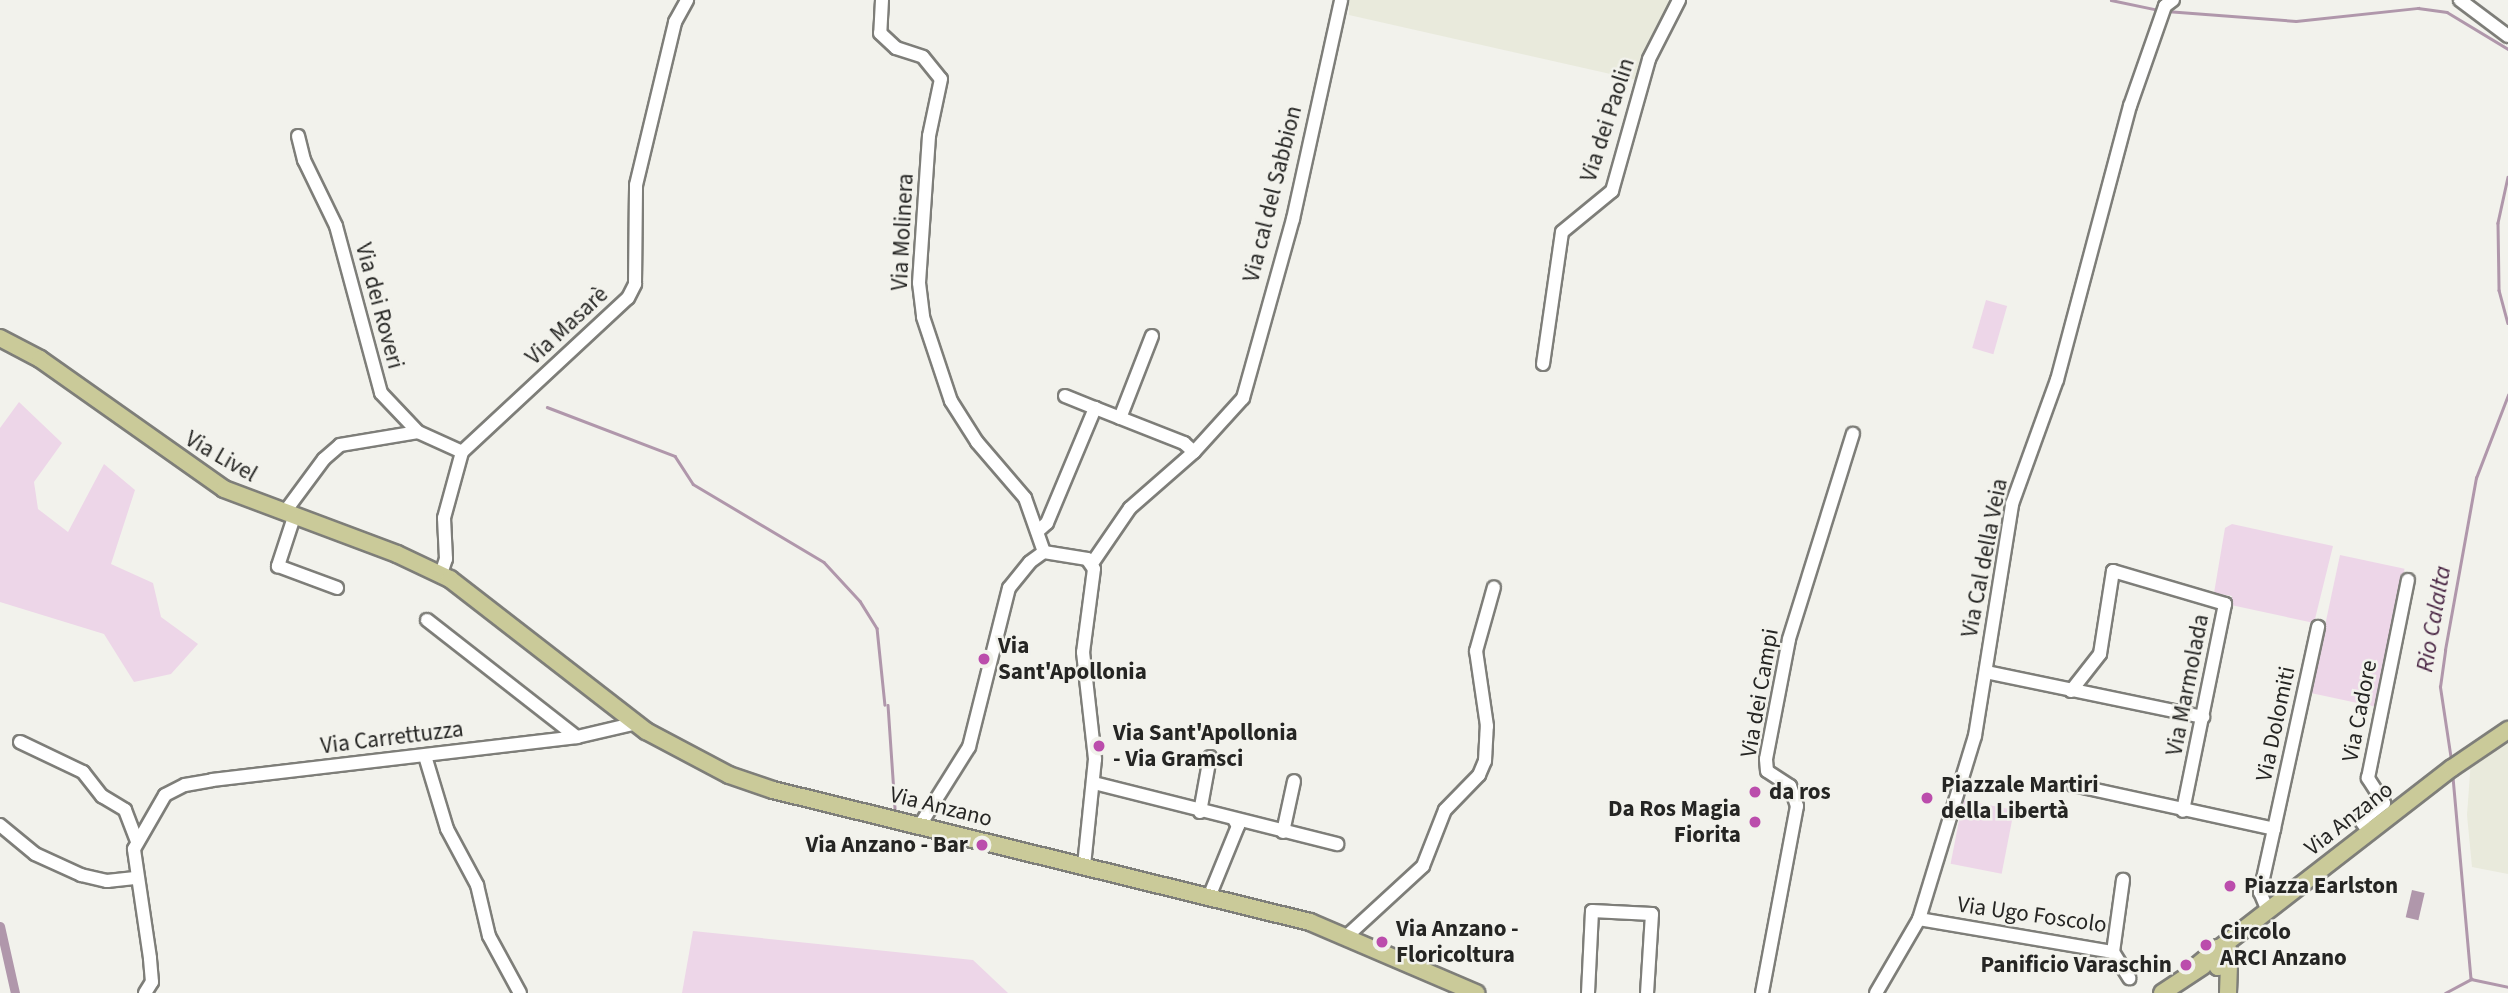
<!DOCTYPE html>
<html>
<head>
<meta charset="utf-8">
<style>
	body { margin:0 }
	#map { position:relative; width:2508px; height:993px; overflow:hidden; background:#f2f2ec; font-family:"Source Sans 3",sans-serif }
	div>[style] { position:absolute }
	.built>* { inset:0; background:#e9eadc }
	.green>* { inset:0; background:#edd6e8; transform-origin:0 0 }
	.water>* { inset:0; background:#b097ab; transform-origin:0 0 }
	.stream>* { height:2.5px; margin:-1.25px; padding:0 1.25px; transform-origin:1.25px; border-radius:1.25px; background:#b097ab }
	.canal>* { height:9px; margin:-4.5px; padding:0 4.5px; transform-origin:4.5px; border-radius:4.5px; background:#b097ab }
	.roads { filter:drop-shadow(2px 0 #7e7e79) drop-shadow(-2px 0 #7e7e79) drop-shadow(0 2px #7e7e79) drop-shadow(0 -2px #7e7e79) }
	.minor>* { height:12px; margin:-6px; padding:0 6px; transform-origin:6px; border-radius:6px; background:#fff }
	.major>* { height:16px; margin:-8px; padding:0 8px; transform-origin:8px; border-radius:8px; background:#caca99 }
	.dots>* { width:19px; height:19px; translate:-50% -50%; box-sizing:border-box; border:4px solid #f2f2ec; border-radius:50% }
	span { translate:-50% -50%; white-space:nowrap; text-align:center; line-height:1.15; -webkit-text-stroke:5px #f2f2ec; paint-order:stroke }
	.street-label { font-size:23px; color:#252523 }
	.poi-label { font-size:23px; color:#252523; font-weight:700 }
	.left { translate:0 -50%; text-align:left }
	.right { translate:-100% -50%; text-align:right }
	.water-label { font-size:24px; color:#4a2644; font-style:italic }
</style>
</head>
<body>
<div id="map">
	<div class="built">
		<div style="clip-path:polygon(1349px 0,1667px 0,1674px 2px,1637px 80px,1349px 15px)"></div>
		<div style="clip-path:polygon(2508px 737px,2508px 874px,2472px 867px,2467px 815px,2471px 760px)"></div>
	</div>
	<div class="green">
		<div style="left:1986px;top:300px;width:22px;height:50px;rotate:16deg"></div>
		<div style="clip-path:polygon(19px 402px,62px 443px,34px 482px,38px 509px,68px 532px,104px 464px,135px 490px,111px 564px,153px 583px,161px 617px,198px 644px,171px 674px,134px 682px,104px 634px,0 602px,0 428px)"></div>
		<div style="clip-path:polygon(2232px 524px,2333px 546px,2314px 623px,2231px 605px,2232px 596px,2214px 593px,2225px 528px)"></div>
		<div style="left:2340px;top:555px;width:66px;height:141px;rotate:12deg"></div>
		<div style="left:1963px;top:800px;width:52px;height:65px;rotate:11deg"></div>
		<div style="clip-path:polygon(693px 931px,973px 960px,1008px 993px,682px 993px)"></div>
	</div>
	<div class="water">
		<div style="left:2412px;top:890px;width:13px;height:28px;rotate:13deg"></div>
	</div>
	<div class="stream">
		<div style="left:2111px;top:0;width:49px;rotate:11.8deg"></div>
		<div style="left:2166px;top:11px;width:130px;rotate:4.4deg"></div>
		<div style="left:2296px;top:21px;width:123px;rotate:-6.1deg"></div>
		<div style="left:2418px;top:8px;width:29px;rotate:8deg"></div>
		<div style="left:2447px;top:12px;width:71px;rotate:31.2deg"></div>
		<div style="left:2508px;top:177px;width:47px;rotate:102.3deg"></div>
		<div style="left:2498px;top:223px;width:67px;rotate:89.1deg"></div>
		<div style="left:2499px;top:290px;width:34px;rotate:75deg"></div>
		<div style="left:547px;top:407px;width:137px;rotate:20.9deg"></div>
		<div style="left:675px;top:456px;width:33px;rotate:57deg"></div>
		<div style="left:693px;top:484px;width:152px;rotate:30.8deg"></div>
		<div style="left:824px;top:562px;width:53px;rotate:47.3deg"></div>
		<div style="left:860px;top:601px;width:32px;rotate:58deg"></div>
		<div style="left:877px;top:628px;width:77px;rotate:84.1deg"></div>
		<div style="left:888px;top:705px;width:104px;rotate:86.1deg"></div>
		<div style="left:2451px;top:760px;width:74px;rotate:-98.6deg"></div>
		<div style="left:2440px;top:687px;width:37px;rotate:-82deg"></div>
		<div style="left:2445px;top:650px;width:175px;rotate:-79.8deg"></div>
		<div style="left:2476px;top:478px;width:89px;rotate:-68.9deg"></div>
		<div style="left:2453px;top:777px;width:203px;rotate:84.9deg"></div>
		<div style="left:2471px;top:979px;width:38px;rotate:12deg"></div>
		<div style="left:2445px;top:993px;width:30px;rotate:-28deg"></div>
	</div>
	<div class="canal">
		<div style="left:0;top:926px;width:69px;rotate:77.4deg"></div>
	</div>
	<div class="roads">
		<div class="minor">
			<div style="left:882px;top:0;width:33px;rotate:93deg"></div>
			<div style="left:880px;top:33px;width:22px;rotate:43deg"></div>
			<div style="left:896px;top:48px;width:28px;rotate:18deg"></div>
			<div style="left:923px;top:57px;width:28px;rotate:51deg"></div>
			<div style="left:941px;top:79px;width:58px;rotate:101.9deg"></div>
			<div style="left:929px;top:136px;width:147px;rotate:93.9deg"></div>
			<div style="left:919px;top:283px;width:34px;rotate:83deg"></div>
			<div style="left:923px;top:317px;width:89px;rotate:71.6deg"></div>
			<div style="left:951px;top:401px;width:49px;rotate:57.6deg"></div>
			<div style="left:977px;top:442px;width:74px;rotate:49.4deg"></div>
			<div style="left:1025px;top:498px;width:57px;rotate:70.6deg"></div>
			<div style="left:2460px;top:0;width:60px;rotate:36.9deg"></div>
			<div style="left:298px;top:136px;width:25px;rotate:76deg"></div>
			<div style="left:304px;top:160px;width:73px;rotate:64.1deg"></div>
			<div style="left:336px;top:226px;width:173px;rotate:74.9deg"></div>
			<div style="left:381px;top:393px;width:54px;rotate:46.5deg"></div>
			<div style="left:418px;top:432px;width:48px;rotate:24.4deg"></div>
			<div style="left:1543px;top:364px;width:133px;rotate:-81.8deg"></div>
			<div style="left:1562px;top:232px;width:65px;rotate:-39.4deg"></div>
			<div style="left:1612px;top:191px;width:137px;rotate:-74.3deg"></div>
			<div style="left:1649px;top:59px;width:66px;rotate:-63deg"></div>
			<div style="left:1065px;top:396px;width:32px;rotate:22deg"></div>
			<div style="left:1120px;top:418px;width:88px;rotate:-68.7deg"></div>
			<div style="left:284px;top:513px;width:67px;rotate:-53.5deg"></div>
			<div style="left:324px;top:459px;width:21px;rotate:-41deg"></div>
			<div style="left:340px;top:445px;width:79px;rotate:-9.5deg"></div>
			<div style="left:294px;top:517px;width:52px;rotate:108.1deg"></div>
			<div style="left:278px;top:566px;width:63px;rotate:20.4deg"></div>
			<div style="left:1038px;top:531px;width:12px;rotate:-42deg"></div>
			<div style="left:1047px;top:523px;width:125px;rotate:-67.3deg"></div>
			<div style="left:1095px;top:408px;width:96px;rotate:21.5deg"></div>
			<div style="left:1184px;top:443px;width:13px;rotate:42deg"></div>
			<div style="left:1093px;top:562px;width:65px;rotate:-55.6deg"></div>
			<div style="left:1130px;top:508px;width:85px;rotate:-41.2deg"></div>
			<div style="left:1194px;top:452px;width:73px;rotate:-47.8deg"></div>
			<div style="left:1243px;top:398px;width:186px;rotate:-74.4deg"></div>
			<div style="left:1293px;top:219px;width:224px;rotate:-77.6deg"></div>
			<div style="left:441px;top:574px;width:16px;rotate:-72deg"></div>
			<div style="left:446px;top:559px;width:41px;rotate:-92.8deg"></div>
			<div style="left:444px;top:518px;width:68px;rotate:-74.7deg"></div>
			<div style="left:462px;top:452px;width:226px;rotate:-42.9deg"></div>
			<div style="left:628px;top:298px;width:16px;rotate:-63deg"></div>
			<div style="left:635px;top:284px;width:99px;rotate:-89.4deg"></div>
			<div style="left:636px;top:185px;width:168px;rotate:-76.5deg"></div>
			<div style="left:675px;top:22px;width:25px;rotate:-61deg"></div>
			<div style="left:427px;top:620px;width:190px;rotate:38deg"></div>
			<div style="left:1986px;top:672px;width:222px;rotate:11.7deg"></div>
			<div style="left:2071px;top:691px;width:47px;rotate:-51.9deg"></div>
			<div style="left:2100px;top:654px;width:84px;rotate:-81.1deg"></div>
			<div style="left:2113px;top:571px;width:117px;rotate:16.4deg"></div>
			<div style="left:2225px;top:604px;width:211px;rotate:101.5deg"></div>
			<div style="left:20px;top:742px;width:70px;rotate:25.5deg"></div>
			<div style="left:83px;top:772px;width:31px;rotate:52deg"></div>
			<div style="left:102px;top:796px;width:27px;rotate:31deg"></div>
			<div style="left:125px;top:810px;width:33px;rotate:69deg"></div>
			<div style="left:425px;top:756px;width:76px;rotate:73.2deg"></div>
			<div style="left:447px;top:829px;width:64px;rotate:61.8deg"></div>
			<div style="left:477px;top:885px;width:52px;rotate:76.8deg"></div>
			<div style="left:489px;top:936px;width:65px;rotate:61.5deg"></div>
			<div style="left:1094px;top:783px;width:251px;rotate:14.1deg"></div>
			<div style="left:2073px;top:785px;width:206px;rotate:12.3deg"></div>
			<div style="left:2274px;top:829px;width:65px;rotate:102.5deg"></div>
			<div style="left:2260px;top:892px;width:21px;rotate:67deg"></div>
			<div style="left:1200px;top:812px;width:56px;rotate:-79.7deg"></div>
			<div style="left:0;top:825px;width:45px;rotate:39.6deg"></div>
			<div style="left:35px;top:854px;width:51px;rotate:24.5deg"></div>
			<div style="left:81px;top:875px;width:27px;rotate:13deg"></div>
			<div style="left:107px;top:881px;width:28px;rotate:-6deg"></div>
			<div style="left:920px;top:825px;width:92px;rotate:-57.9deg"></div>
			<div style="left:969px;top:747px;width:164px;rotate:-75.9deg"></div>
			<div style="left:1009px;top:588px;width:33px;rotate:-51deg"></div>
			<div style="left:1030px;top:562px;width:17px;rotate:-36deg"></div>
			<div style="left:1044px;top:552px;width:44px;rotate:9.2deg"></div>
			<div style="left:1087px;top:559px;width:12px;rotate:55deg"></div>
			<div style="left:1094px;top:569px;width:84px;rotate:97.5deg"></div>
			<div style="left:1083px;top:652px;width:108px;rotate:83.6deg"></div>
			<div style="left:1095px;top:759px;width:108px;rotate:95.9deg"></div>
			<div style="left:2274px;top:829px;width:207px;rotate:-77.7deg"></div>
			<div style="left:1283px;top:832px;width:52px;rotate:-77.8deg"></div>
			<div style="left:2369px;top:832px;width:14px;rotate:-126deg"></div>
			<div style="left:2361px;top:821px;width:29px;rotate:-38deg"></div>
			<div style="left:2384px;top:803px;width:30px;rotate:-123deg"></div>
			<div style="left:2368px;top:778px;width:202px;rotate:-78.6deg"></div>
			<div style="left:1209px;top:897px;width:77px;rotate:-67.8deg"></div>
			<div style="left:1238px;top:826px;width:6px;rotate:-121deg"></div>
			<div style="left:1919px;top:919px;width:197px;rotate:9.7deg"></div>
			<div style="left:2113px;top:952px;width:73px;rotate:-82.1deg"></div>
			<div style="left:1348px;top:935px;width:102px;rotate:-42.6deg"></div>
			<div style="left:1423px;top:866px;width:60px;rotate:-68.6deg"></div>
			<div style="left:1445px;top:810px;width:49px;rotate:-45.8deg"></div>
			<div style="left:1479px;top:775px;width:15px;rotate:-67deg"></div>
			<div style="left:1485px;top:761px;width:35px;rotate:-87deg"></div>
			<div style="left:1487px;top:726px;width:76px;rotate:-98.3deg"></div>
			<div style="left:1476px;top:651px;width:66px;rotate:-74.3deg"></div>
			<div style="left:2113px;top:952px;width:31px;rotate:58deg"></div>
			<div style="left:145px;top:993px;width:13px;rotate:-58deg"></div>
			<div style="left:152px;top:982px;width:24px;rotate:-95deg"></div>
			<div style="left:150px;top:958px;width:110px;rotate:-98.4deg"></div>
			<div style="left:134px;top:849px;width:62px;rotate:-60.1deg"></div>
			<div style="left:165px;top:795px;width:22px;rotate:-27deg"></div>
			<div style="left:185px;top:785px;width:27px;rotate:-10deg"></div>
			<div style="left:212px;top:780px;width:368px;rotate:-6.7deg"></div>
			<div style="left:577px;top:737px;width:62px;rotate:-13.1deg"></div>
			<div style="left:1588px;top:993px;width:82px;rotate:-87.2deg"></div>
			<div style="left:1592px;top:911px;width:60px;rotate:2.9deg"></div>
			<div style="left:1652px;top:914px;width:79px;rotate:93.6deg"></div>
			<div style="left:1762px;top:993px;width:190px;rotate:-79.4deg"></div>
			<div style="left:1797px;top:806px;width:21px;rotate:-109deg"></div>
			<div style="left:1790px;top:786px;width:27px;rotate:-147deg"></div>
			<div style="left:1767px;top:771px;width:12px;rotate:-95deg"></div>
			<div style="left:1766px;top:759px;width:122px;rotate:-79.1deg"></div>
			<div style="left:1789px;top:639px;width:215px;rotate:-72.7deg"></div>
			<div style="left:1876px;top:993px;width:86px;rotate:-59.8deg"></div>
			<div style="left:1919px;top:919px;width:191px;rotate:-73deg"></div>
			<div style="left:1975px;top:736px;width:235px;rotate:-80.9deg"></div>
			<div style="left:2012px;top:504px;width:132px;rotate:-70.1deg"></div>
			<div style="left:2057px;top:380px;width:284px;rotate:-75.1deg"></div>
			<div style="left:2130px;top:106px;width:106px;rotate:-70.7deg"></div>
			<div style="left:2165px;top:6px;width:10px;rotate:-37deg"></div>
		</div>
		<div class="major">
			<div style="left:0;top:338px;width:45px;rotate:27.7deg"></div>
			<div style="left:40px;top:359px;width:225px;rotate:35.2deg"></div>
			<div style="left:224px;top:489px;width:185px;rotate:20.6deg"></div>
			<div style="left:397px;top:554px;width:59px;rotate:25.3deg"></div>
			<div style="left:450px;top:579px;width:248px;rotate:37.8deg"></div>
			<div style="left:646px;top:731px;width:94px;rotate:27.9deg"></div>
			<div style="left:729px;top:775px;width:46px;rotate:18.8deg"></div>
			<div style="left:773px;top:790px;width:553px;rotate:13.81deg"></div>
			<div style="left:1310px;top:922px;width:181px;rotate:23.2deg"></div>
			<div style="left:2221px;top:947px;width:292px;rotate:-37.8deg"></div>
			<div style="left:2452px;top:768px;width:68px;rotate:-34.2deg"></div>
			<div style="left:2193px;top:969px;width:33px;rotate:-40deg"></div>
			<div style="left:2218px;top:948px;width:11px;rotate:15deg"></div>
			<div style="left:2229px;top:951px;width:9px;rotate:77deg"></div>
			<div style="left:2231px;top:960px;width:15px;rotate:152deg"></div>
			<div style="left:2218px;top:967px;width:15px;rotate:-118deg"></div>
			<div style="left:2162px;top:993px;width:49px;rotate:-33.4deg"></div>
			<div style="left:2228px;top:993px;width:30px;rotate:-88deg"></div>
		</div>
	</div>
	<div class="dots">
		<div style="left:984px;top:659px;background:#bb4dac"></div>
		<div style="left:1099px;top:746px;background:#bb4dac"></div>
		<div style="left:1755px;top:792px;background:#bb4dac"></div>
		<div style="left:1927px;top:798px;background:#bb4dac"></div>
		<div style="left:1755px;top:822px;background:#bb4dac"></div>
		<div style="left:982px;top:845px;background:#bb4dac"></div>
		<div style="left:2230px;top:886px;background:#bb4dac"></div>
		<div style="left:1382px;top:942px;background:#bb4dac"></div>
		<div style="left:2206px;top:945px;background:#bb4dac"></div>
		<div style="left:2186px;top:965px;background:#bb4dac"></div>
	</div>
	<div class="street-label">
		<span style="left:1608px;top:120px;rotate:-72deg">Via dei Paolin</span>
		<span style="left:1273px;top:194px;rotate:-76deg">Via cal del Sabbion</span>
		<span style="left:903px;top:232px;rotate:-87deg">Via Molinera</span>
		<span style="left:379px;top:306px;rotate:75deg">Via dei Roveri</span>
		<span style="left:567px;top:326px;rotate:-43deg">Via Masarè</span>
		<span style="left:221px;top:457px;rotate:30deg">Via Livel</span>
		<span style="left:1985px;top:558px;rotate:-79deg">Via Cal della Veia</span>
		<span style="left:2188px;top:685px;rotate:-79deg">Via Marmolada</span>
		<span style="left:1760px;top:693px;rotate:-80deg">Via dei Campi</span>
		<span style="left:2360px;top:711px;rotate:-79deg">Via Cadore</span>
		<span style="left:2276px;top:724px;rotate:-78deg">Via Dolomiti</span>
		<span style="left:392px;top:738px;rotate:-7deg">Via Carrettuzza</span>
		<span style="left:941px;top:807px;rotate:14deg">Via Anzano</span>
		<span style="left:2349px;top:819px;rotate:-38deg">Via Anzano</span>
		<span style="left:2032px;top:915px;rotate:8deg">Via Ugo Foscolo</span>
	</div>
	<div class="poi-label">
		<span class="left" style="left:998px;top:659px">Via<br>Sant'Apollonia</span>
		<span class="left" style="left:1113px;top:746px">Via Sant'Apollonia<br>- Via Gramsci</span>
		<span class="left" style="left:1941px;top:798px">Piazzale Martiri<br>della Libertà</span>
		<span class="left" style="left:1769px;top:792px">da ros</span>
		<span class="right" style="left:1741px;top:822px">Da Ros Magia<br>Fiorita</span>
		<span class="right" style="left:968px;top:845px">Via Anzano - Bar</span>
		<span class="left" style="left:2244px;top:886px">Piazza Earlston</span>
		<span class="left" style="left:1396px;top:942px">Via Anzano -<br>Floricoltura</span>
		<span class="left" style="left:2220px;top:945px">Circolo<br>ARCI Anzano</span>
		<span class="right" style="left:2172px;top:965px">Panificio Varaschin</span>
	</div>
	<div class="water-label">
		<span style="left:2434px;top:619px;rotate:-80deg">Rio Calalta</span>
	</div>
</div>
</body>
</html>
